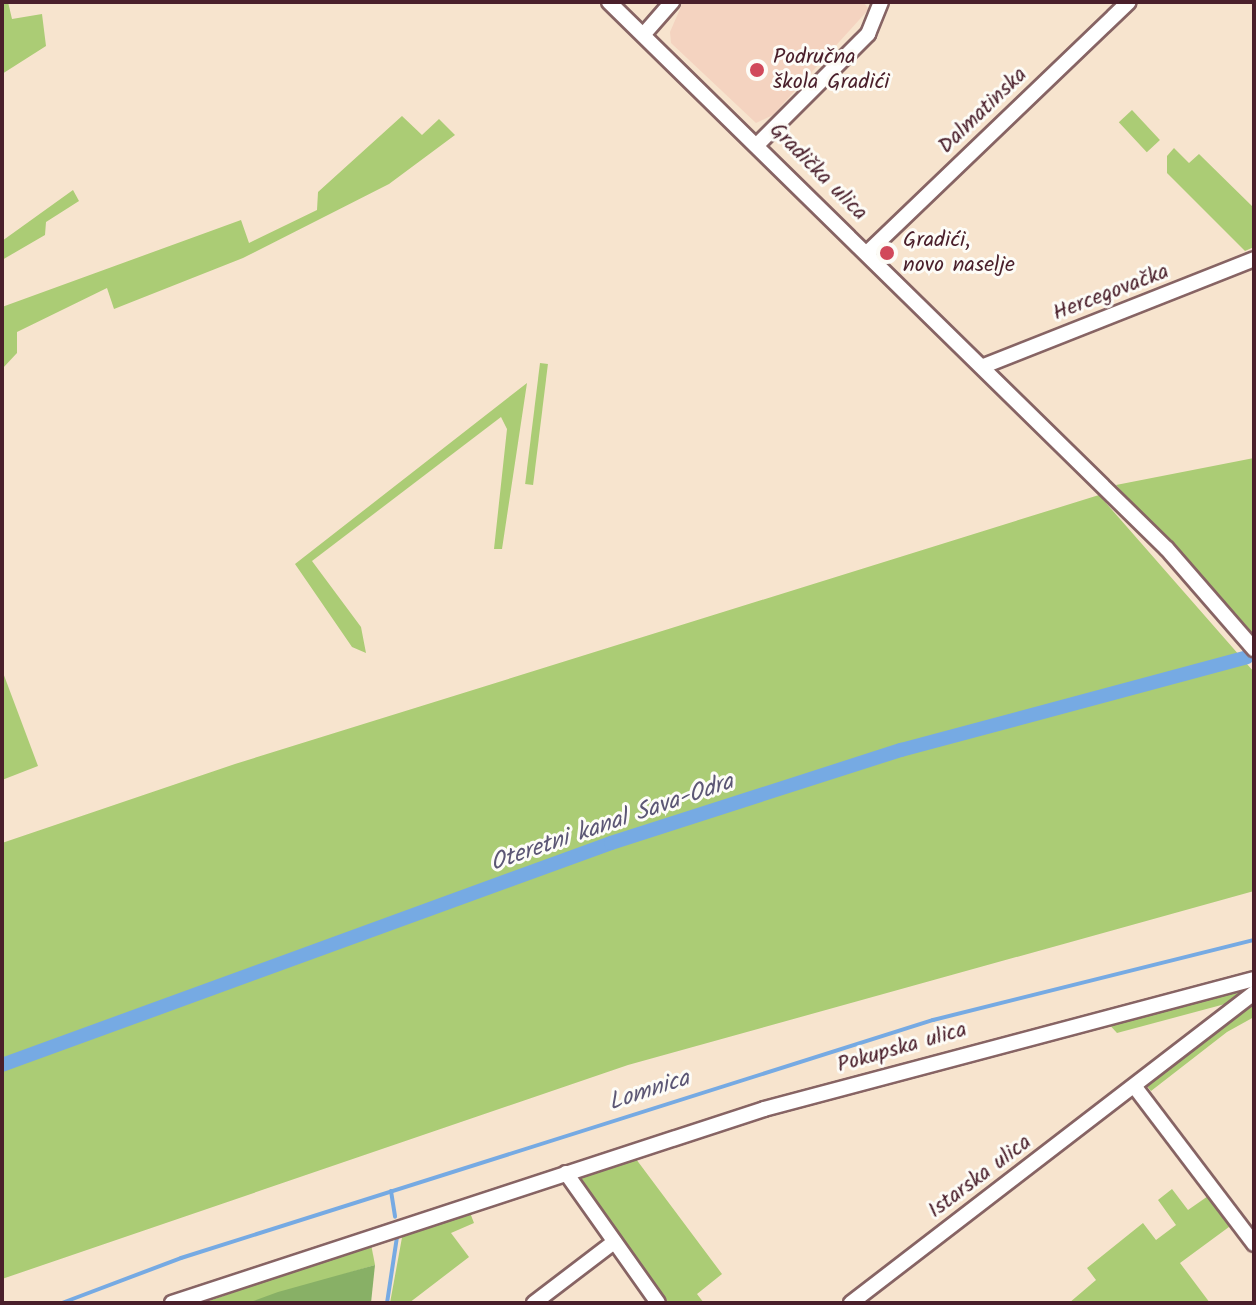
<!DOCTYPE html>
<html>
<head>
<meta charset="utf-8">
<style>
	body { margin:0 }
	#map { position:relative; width:1256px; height:1305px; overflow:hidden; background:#f7e4ce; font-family:Kalam,sans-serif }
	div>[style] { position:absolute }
	.built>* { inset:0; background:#f4d3c0 }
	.green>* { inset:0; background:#abcc75; transform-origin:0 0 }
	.forest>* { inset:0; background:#88b066 }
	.stream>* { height:4px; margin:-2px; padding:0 2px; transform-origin:2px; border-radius:2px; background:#76aae3 }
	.canal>* { height:14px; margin:-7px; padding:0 7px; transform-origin:7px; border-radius:7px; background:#76aae3 }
	.roads { filter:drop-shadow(2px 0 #876464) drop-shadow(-2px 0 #876464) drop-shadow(0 2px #876464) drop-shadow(0 -2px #876464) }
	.minor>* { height:14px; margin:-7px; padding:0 7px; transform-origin:7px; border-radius:7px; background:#fff }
	.dots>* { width:22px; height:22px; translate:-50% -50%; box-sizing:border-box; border:4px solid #fdfcf7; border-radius:50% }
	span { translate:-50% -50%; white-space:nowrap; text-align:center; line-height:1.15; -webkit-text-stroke:6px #fdfcf7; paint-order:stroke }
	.poi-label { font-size:22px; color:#4a1f2b }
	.left { translate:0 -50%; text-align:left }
	.street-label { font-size:22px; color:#4a1f2b }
	.water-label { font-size:24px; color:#5c5775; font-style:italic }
	.frame { position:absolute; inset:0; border:4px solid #4a1f2b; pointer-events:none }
</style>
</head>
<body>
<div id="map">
	<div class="built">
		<div style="clip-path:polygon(683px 2px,863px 2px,869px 9px,773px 115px,756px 123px,671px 43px,670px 32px)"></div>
	</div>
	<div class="green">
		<div style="clip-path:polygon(2px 2px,8px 2px,12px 19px,42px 14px,46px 46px,2px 74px)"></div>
		<div style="left:1132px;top:110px;width:41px;height:18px;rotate:47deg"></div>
		<div style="clip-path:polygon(402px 116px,422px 135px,439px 119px,455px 135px,389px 184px,243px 258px,114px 309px,107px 288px,17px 332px,17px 353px,2px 369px,2px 307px,241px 220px,249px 243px,317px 210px,318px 192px)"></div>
		<div style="clip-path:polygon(1174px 148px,1189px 163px,1199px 154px,1254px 208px,1254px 247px,1245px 251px,1167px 173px,1167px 156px)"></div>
		<div style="clip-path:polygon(73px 190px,79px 201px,46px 222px,45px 235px,2px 260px,2px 241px)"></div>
		<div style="left:540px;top:363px;width:8px;height:122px;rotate:7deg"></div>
		<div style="clip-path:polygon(527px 383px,502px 549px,494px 549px,507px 429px,501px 417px,312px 561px,361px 627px,366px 653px,352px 647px,295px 564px)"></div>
		<div style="clip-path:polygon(1254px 458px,1254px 641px,1116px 485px)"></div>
		<div style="clip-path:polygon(1099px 495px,1254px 672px,1254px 891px,628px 1065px,2px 1279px,2px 843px,235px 764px)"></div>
		<div style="clip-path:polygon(2px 670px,38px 766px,2px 780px)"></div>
		<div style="clip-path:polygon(1243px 987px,1248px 991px,1240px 1000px,1117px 1033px,1107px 1022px)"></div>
		<div style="clip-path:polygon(1254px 998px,1254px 1017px,1227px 1032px,1151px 1091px,1145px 1084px)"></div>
		<div style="clip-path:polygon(633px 1155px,722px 1274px,697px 1294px,704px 1303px,664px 1303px,580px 1182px,584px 1174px)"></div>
		<div style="clip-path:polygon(1172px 1189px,1188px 1210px,1211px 1194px,1233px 1224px,1180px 1263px,1210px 1303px,1069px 1303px,1096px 1280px,1087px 1268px,1143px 1223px,1156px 1240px,1176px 1225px,1158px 1200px)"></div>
		<div style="clip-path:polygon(469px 1210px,474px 1223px,451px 1233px,469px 1257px,409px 1303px,390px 1303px,403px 1232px)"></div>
		<div style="clip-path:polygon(371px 1244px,375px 1265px,248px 1303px,203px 1303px)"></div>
	</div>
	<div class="forest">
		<div style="clip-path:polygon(375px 1265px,371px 1303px,248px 1303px,278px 1292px)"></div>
	</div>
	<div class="stream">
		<div style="left:391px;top:1191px;width:26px;rotate:81deg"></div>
		<div style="left:62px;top:1303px;width:127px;rotate:-20.7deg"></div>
		<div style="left:181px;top:1258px;width:789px;rotate:-17.56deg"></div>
		<div style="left:933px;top:1020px;width:331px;rotate:-14deg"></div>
		<div style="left:387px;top:1303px;width:67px;rotate:-81.4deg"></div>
	</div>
	<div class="canal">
		<div style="left:2px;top:1065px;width:648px;rotate:-20.03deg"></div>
		<div style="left:611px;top:843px;width:305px;rotate:-17.8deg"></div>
		<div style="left:901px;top:750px;width:358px;rotate:-15deg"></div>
	</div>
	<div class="roads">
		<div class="minor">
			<div style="left:609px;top:2px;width:781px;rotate:44.43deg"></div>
			<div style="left:1167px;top:549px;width:133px;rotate:49deg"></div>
			<div style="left:644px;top:34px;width:43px;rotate:-48.8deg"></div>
			<div style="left:758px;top:144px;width:156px;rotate:-45deg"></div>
			<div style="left:868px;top:34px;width:35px;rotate:-68deg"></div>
			<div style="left:868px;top:252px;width:361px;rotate:-43.8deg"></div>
			<div style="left:984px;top:366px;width:290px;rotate:-21.6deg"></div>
			<div style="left:1135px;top:1087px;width:197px;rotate:52.8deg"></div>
			<div style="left:566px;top:1173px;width:159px;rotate:54.7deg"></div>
			<div style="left:172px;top:1303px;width:623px;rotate:-18.14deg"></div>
			<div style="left:764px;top:1109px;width:507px;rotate:-14.86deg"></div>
			<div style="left:534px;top:1303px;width:101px;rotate:-37.3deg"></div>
			<div style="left:851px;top:1303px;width:508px;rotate:-37.57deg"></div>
		</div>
	</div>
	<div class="dots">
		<div style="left:757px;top:70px;background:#d1495b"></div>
		<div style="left:887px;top:253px;background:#d1495b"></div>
	</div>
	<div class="poi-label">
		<span class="left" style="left:773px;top:70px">Područna<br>škola Gradići</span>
		<span class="left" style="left:903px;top:253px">Gradići,<br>novo naselje</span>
	</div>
	<div class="street-label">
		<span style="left:983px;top:111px;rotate:-44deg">Dalmatinska</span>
		<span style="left:818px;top:172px;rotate:45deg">Gradička ulica</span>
		<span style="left:1111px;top:293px;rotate:-21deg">Hercegovačka</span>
		<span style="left:902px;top:1048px;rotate:-16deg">Pokupska ulica</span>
		<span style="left:980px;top:1177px;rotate:-37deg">Istarska ulica</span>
	</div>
	<div class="water-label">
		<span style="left:612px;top:823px;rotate:-19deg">Oteretni kanal Sava-Odra</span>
		<span style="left:649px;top:1091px;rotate:-18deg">Lomnica</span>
	</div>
	<div class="frame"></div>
</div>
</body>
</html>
